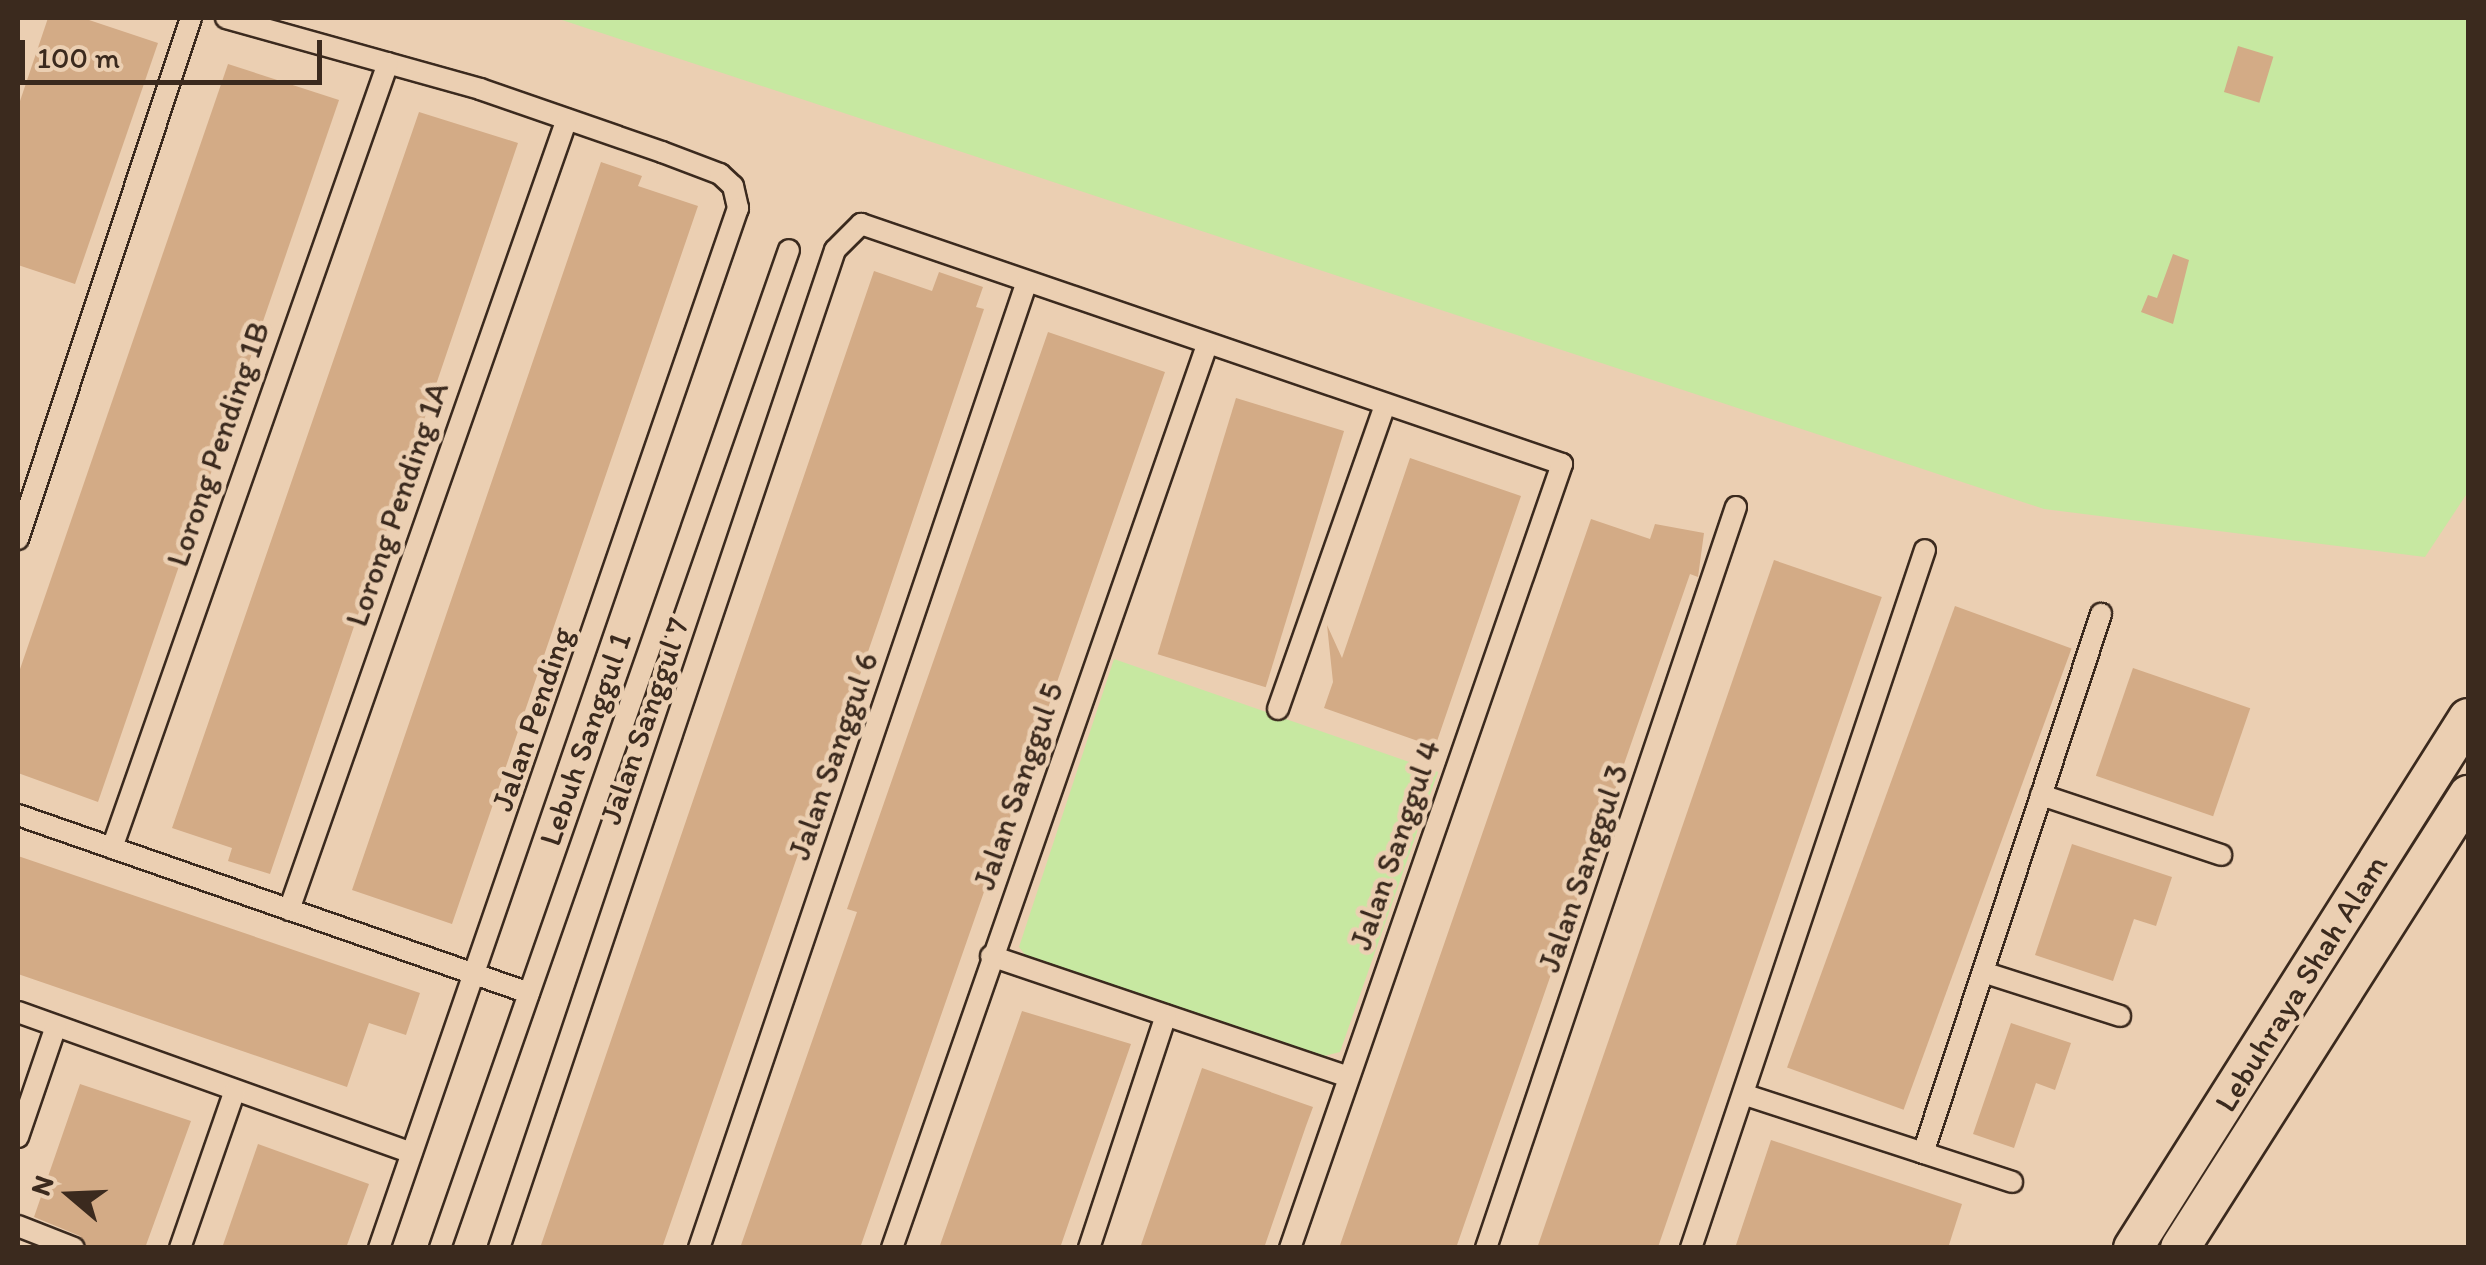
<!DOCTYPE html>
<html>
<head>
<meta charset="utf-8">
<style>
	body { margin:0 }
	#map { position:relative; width:2486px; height:1265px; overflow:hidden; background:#ebcfb2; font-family:Itim,sans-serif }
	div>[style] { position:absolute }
	.green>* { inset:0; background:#c7e8a1 }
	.building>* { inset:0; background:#d3ab86; transform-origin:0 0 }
	.roads { filter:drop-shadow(2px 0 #3b2a1e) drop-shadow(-2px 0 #3b2a1e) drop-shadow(0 2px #3b2a1e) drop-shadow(0 -2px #3b2a1e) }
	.minor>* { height:20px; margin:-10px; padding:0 10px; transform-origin:10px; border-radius:10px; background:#ebcfb2 }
	.motorway>* { height:38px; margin:-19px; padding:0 19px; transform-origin:19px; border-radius:19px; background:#ebcfb2 }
	span { translate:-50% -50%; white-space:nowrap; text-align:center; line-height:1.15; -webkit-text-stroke:9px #ebcfb2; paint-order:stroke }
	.street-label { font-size:32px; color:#3b2a1e }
	.frame { position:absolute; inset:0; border:20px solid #3b2a1e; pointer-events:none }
	.north { position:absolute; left:20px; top:1145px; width:100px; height:100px; -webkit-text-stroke:8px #ebcfb2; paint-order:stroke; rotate:289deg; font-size:28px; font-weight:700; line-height:40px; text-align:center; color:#3b2a1e }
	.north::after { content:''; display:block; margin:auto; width:35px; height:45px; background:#3b2a1e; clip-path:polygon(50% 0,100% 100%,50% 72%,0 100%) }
	.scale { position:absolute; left:20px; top:40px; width:302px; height:45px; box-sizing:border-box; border:5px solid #3b2a1e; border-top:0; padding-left:12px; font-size:30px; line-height:35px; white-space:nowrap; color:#3b2a1e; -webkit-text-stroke:8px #ebcfb2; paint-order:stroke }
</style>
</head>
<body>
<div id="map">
	<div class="green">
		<div style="clip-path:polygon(556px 18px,2468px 18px,2468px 492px,2425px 557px,2044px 509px)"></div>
		<div style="clip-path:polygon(1114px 659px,1438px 772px,1340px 1052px,1320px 1057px,1029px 960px,1019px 947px)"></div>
	</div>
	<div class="building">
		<div style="clip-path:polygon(48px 18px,83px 18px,158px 43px,75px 284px,18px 265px,18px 107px)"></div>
		<div style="left:2238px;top:46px;width:37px;height:48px;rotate:17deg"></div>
		<div style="clip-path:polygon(228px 64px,339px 100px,98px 802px,18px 773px,18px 675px)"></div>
		<div style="clip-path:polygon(419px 112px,518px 143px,270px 874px,228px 861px,232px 848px,172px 828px)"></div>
		<div style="clip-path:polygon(601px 162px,642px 176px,638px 186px,698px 206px,452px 924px,352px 890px)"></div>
		<div style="clip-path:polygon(2173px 254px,2189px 260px,2173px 324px,2141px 312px,2148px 295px,2157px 298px)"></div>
		<div style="clip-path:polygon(874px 271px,932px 291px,939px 272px,983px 287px,976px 307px,984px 309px,880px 617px,662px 1248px,540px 1248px)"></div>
		<div style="clip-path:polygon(1048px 332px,1165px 372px,860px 1248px,740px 1248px,857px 912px,847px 909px)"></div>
		<div style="left:1236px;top:398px;width:113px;height:268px;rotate:17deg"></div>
		<div style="clip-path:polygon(1410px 458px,1521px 496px,1435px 747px,1324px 708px,1333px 682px,1327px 625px,1342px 658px)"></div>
		<div style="clip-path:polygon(1591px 519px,1650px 539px,1655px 524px,1704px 533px,1698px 577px,1690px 574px,1456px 1248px,1339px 1248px)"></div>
		<div style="left:1774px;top:560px;width:114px;height:726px;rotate:19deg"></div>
		<div style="left:1955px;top:606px;width:124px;height:491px;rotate:20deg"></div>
		<div style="left:2133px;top:668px;width:124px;height:114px;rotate:19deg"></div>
		<div style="clip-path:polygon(2072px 844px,2172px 877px,2156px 926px,2134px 919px,2113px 981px,2035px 955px)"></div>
		<div style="clip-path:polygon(18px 856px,420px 993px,406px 1035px,369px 1023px,347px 1087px,18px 974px)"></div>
		<div style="clip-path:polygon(1022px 1011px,1131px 1044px,1070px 1219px,1060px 1248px,939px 1248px)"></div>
		<div style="clip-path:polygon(2011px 1023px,2071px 1043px,2055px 1090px,2036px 1083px,2014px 1148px,1973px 1134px)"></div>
		<div style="clip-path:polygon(1202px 1068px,1313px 1107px,1306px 1126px,1264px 1248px,1140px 1248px)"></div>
		<div style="clip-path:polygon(80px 1084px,191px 1121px,145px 1248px,88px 1248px,80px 1236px,34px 1217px)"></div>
		<div style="clip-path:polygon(1771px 1140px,1962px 1204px,1948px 1248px,1735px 1248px)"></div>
		<div style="clip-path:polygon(258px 1144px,369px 1184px,346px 1248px,222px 1248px)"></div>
	</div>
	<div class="roads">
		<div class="minor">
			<div style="left:226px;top:18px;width:264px;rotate:15.6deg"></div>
			<div style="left:480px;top:89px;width:193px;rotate:19.1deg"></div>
			<div style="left:662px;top:152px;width:62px;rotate:20.8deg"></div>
			<div style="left:720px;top:174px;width:18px;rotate:43deg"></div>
			<div style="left:733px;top:186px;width:23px;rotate:77deg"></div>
			<div style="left:738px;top:208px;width:1100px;rotate:109.04deg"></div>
			<div style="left:18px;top:539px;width:549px;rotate:-71.63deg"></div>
			<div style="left:1278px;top:709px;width:321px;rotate:-70.6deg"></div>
			<div style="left:2041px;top:795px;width:190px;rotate:18.4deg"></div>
			<div style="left:18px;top:815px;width:541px;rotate:19.21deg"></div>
			<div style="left:112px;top:848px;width:832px;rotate:-70.63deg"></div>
			<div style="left:289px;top:910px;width:838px;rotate:-70.64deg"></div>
			<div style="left:991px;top:956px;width:377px;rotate:18.7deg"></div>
			<div style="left:1983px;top:972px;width:144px;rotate:17.8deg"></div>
			<div style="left:18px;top:1012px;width:418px;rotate:19.7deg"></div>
			<div style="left:1746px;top:1095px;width:280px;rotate:18.1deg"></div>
			<div style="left:18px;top:1137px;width:117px;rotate:-71.1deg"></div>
			<div style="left:1923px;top:1153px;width:568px;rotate:-71.72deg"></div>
			<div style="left:18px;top:1226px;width:60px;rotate:21.4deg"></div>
			<div style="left:180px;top:1248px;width:167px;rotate:-70.8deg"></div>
			<div style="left:440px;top:1248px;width:1057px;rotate:-70.73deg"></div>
			<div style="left:499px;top:1248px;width:1053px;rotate:-71.39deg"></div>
			<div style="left:835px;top:250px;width:37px;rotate:-45deg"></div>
			<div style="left:861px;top:224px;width:741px;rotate:18.9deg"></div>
			<div style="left:1562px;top:464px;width:830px;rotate:109.13deg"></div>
			<div style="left:699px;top:1248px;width:1018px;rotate:-71.26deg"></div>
			<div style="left:892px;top:1248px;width:956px;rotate:-70.77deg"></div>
			<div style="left:1089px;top:1248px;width:245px;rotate:-71.7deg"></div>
			<div style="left:1486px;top:1248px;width:782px;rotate:-71.36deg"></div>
			<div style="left:1691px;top:1248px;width:736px;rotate:-71.47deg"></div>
		</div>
		<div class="motorway">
			<div style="left:2133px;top:1248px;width:627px;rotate:-57.7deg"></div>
			<div style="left:2180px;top:1248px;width:537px;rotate:-57.55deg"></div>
		</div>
	</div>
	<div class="street-label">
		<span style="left:218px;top:444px;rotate:-71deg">Lorong Pending 1B</span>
		<span style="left:397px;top:504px;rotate:-71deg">Lorong Pending 1A</span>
		<span style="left:532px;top:719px;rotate:-71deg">Jalan Pending</span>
		<span style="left:644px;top:721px;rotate:-71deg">Jalan Sanggul 7</span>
		<span style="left:585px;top:739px;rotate:-71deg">Lebuh Sanggul 1</span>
		<span style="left:833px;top:756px;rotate:-71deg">Jalan Sanggul 6</span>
		<span style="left:1018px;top:786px;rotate:-71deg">Jalan Sanggul 5</span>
		<span style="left:1395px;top:845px;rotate:-71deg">Jalan Sanggul 4</span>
		<span style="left:1583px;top:868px;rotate:-71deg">Jalan Sanggul 3</span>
		<span style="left:2301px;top:983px;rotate:-58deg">Lebuhraya Shah Alam</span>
	</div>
	<div class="frame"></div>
	<div class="north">N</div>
	<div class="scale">100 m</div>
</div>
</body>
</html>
